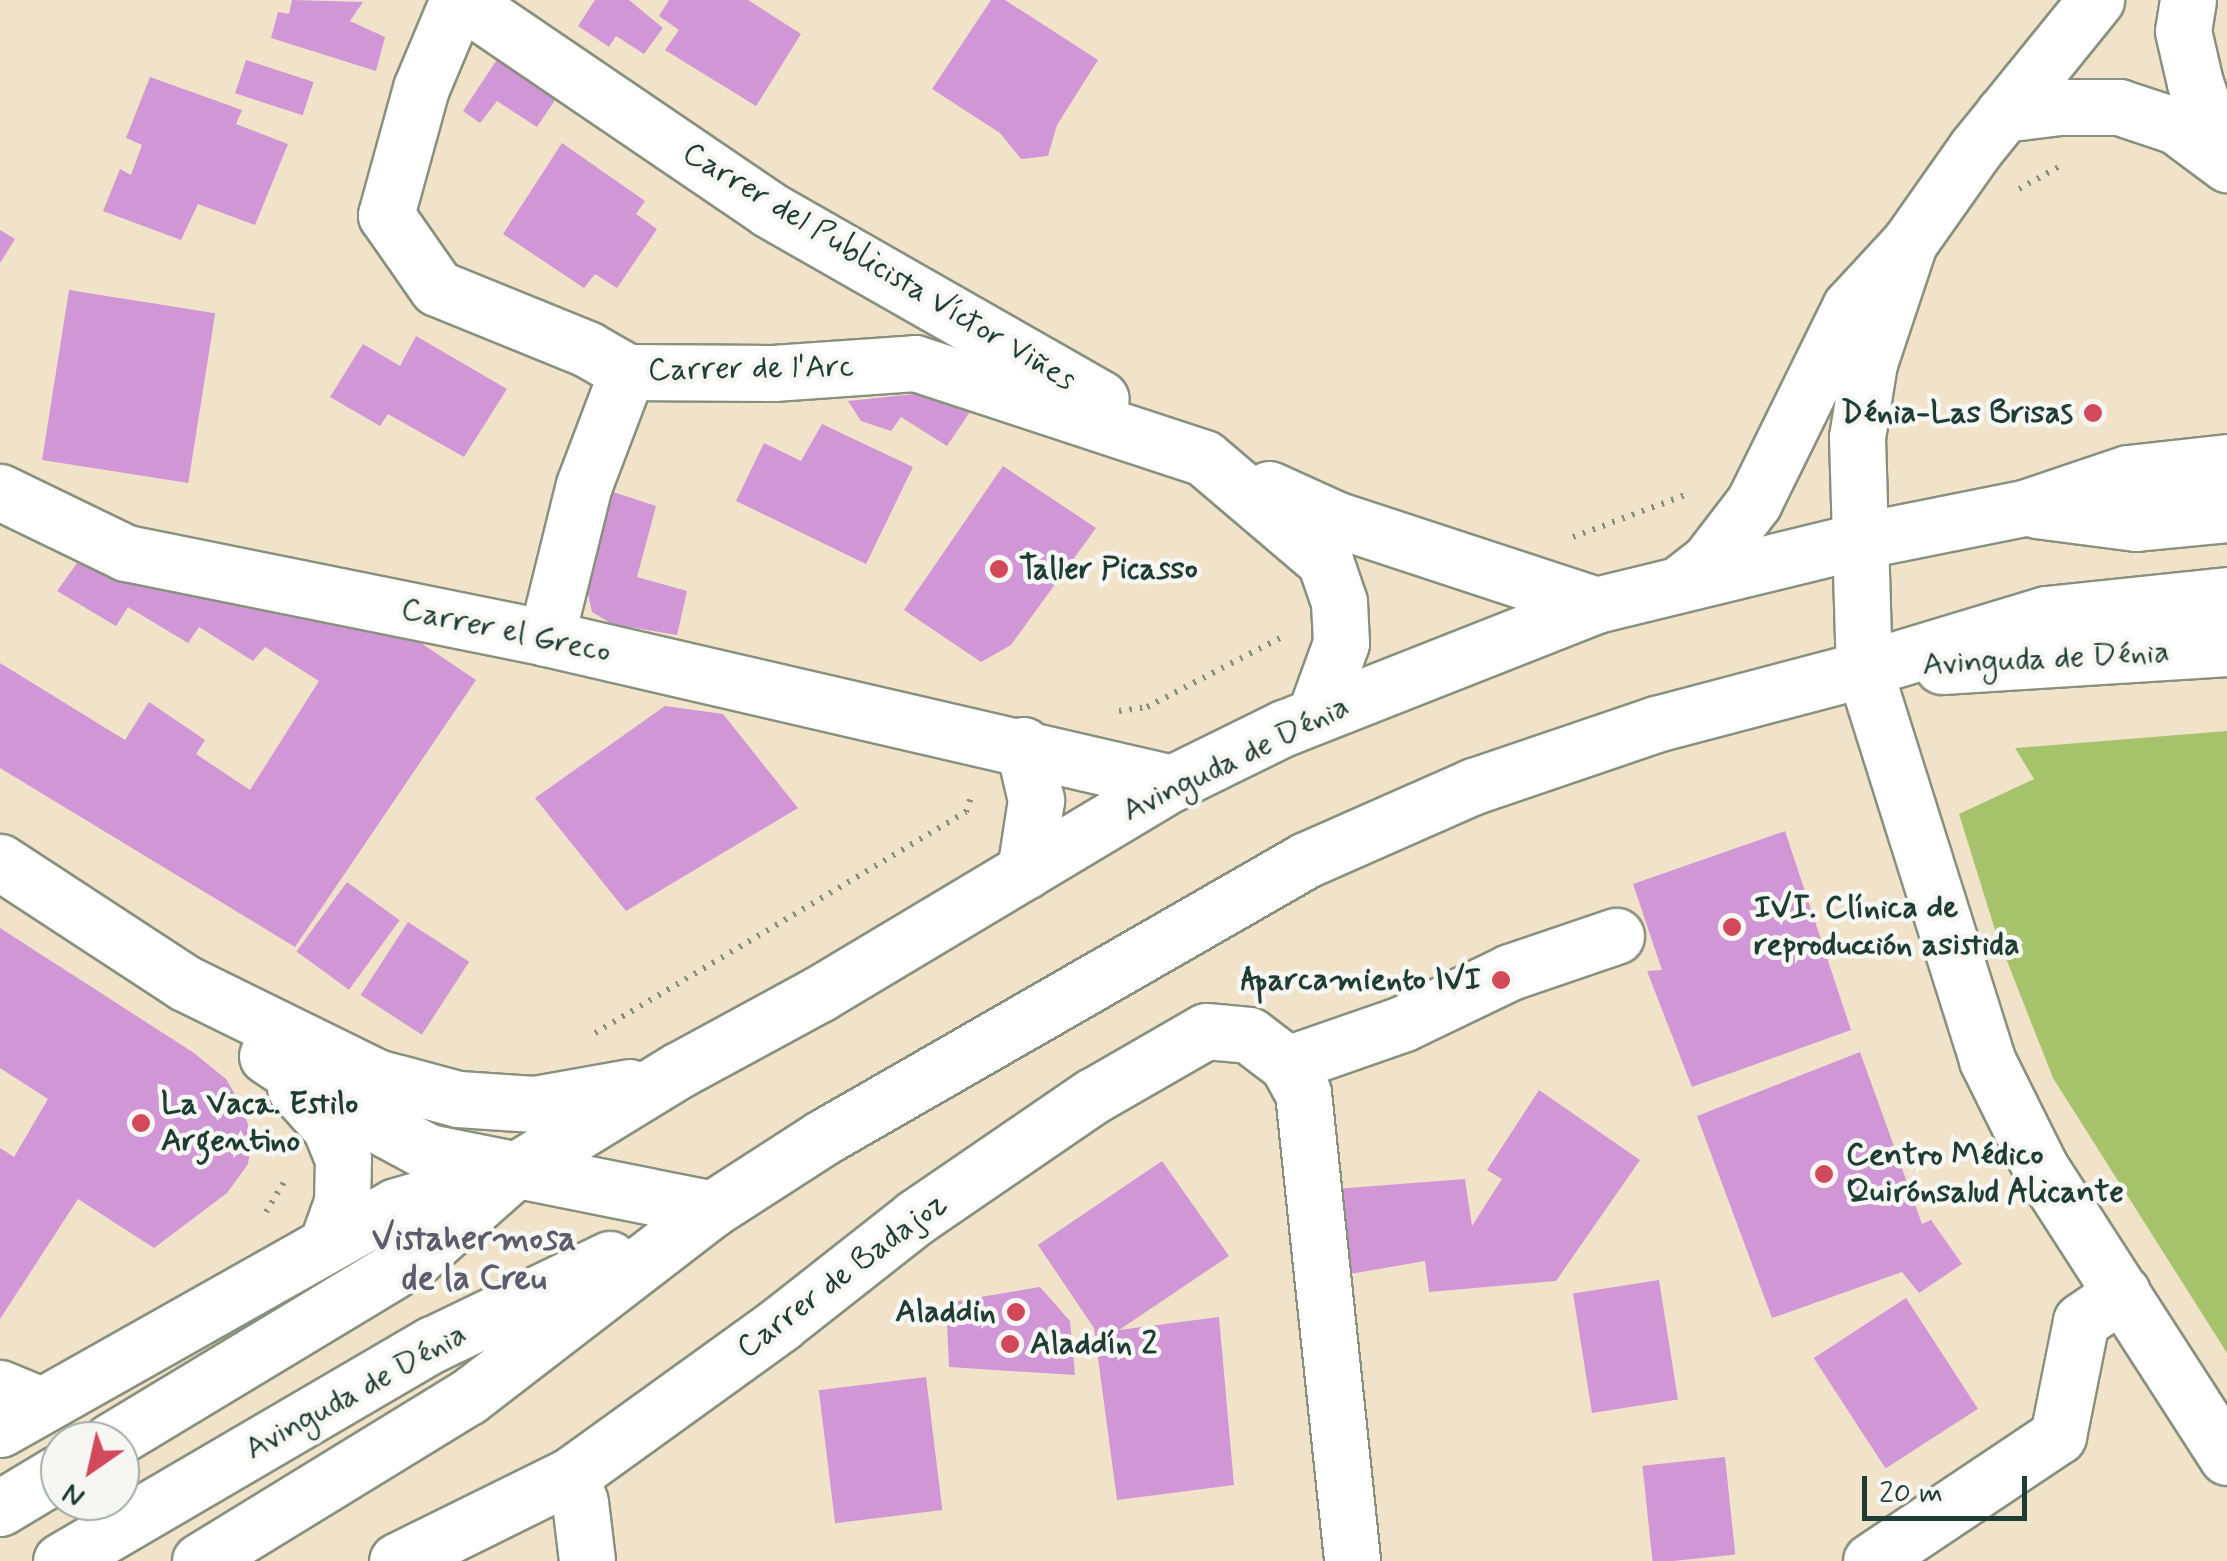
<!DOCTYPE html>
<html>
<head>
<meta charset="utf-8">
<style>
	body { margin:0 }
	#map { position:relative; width:2227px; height:1561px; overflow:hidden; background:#f0e3c9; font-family:Mynerve,sans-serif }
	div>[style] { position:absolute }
	.green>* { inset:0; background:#a6c36b }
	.building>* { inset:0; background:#d196d5; transform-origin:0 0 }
	.path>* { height:6px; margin-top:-3px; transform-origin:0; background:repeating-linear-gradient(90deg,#88907e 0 2.5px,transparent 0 10.5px) }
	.roads { filter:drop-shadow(2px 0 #88907e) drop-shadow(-2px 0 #88907e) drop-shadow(0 2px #88907e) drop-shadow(0 -2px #88907e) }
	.minor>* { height:55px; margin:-27.5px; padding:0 27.5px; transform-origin:27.5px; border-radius:27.5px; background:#fff }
	.major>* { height:55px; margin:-27.5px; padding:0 27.5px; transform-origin:27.5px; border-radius:27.5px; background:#fff }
	.dots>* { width:28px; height:28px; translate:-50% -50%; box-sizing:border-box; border:5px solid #f6f6f2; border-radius:50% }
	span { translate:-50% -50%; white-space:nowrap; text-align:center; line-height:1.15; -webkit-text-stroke:9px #f6f6f2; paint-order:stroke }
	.street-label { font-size:32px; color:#1f3d34 }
	.poi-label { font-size:32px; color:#1f3d34; font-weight:700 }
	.right { translate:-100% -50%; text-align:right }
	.left { translate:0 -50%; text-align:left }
	.neighbourhood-label { font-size:35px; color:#5d5c6c; font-weight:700 }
	.north { position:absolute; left:40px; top:1421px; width:100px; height:100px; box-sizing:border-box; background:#f6f6f2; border:2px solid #a0aca6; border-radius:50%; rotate:214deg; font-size:28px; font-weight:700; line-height:40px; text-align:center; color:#1f3d34 }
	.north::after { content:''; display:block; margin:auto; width:35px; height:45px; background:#d1495b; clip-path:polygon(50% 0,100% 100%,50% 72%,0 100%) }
	.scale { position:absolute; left:1862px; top:1476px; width:165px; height:45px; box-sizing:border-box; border:5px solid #1f3d34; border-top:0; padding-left:12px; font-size:30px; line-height:35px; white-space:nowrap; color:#1f3d34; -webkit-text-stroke:8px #f6f6f2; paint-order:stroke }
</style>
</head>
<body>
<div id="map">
	<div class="green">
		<div style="clip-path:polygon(2227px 731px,2227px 1353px,2053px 1078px,1996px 933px,1959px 814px,2034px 779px,2015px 748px)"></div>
	</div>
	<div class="building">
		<div style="clip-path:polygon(292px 0,363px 2px,350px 21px,385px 37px,376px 71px,271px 38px,278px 12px,289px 14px)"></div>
		<div style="clip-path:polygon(595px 0,629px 0,663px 28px,644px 54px,616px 36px,609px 47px,578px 26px)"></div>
		<div style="clip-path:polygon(669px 0,748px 0,801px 34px,756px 106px,665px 50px,679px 30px,659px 16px)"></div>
		<div style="clip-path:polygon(991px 0,1005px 0,1098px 60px,1057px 125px,1048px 156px,1021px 159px,1000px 133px,932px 89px)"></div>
		<div style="clip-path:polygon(500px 55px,559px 94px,537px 127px,497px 101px,480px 123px,463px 111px)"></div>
		<div style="left:246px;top:60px;width:71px;height:35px;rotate:18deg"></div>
		<div style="clip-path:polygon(150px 77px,242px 110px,236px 124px,288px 144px,255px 225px,198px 204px,181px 240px,103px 211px,120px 169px,131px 175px,142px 145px,126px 138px)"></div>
		<div style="clip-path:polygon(562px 143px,645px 201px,636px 214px,657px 229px,617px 288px,595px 274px,584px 288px,503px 234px)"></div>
		<div style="clip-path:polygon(0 230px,15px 239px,0 263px)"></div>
		<div style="left:69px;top:290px;width:148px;height:172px;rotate:9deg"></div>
		<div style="clip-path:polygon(416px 336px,507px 389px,464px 457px,388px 414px,380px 426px,330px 397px,363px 344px,400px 366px)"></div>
		<div style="clip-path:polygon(961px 389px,978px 400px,947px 446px,901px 417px,891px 431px,861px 421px,848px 401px)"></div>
		<div style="clip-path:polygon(822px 424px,913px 467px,866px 564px,736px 501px,764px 443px,801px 461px)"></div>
		<div style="clip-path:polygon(1003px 466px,1096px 528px,1011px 645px,981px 662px,904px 610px)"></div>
		<div style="clip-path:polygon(604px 489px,656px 506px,637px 577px,687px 591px,677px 635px,612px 624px,592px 612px,582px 566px)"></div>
		<div style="clip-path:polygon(77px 563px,421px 643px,476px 680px,295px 947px,0 768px,0 663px,125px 740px,149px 702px,205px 740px,196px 754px,250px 790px,319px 681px,265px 647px,253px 661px,199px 627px,188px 643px,128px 607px,116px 626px,57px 591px)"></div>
		<div style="clip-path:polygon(665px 706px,723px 714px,798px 808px,626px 911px,535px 798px)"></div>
		<div style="clip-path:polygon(1785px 831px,1851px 1030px,1692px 1087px,1647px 971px,1662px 970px,1633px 884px)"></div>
		<div style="left:347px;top:882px;width:65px;height:86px;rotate:36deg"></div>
		<div style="left:408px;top:922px;width:73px;height:87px;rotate:33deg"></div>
		<div style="clip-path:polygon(0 928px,194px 1053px,226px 1079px,243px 1108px,252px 1138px,248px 1164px,227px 1193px,154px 1248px,78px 1199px,0 1319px,0 1148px,14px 1157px,48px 1099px,0 1068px)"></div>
		<div style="clip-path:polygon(1860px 1052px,1922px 1224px,1931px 1220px,1962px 1264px,1919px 1293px,1902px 1272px,1772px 1318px,1697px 1116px)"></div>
		<div style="clip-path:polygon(1539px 1090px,1640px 1160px,1556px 1281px,1429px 1292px,1425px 1261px,1344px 1275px,1335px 1189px,1465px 1179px,1472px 1226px,1502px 1179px,1487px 1170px)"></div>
		<div style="clip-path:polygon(1162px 1161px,1229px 1256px,1119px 1330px,1219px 1317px,1234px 1485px,1117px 1500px,1094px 1328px,1038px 1245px)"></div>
		<div style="left:1659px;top:1280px;width:121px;height:87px;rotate:81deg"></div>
		<div style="clip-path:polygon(1040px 1287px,1070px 1321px,1075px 1375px,949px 1367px,946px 1303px)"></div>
		<div style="left:1906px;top:1298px;width:132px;height:110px;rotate:57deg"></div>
		<div style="left:926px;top:1377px;width:134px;height:108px;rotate:83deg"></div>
		<div style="left:1725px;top:1457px;width:98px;height:83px;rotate:84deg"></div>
	</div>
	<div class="path">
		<div style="left:2019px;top:189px;width:47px;rotate:-29.3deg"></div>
		<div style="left:1573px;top:537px;width:123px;rotate:-20.5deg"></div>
		<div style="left:1119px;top:711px;width:28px;rotate:-8deg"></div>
		<div style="left:1147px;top:707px;width:154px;rotate:-27.4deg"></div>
		<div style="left:595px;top:1033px;width:432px;rotate:-30.8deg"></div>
		<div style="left:966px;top:812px;width:20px;rotate:-72deg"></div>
		<div style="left:266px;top:1212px;width:37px;rotate:-59deg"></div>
	</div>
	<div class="roads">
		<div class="minor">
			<div style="left:458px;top:0;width:95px;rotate:112.8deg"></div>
			<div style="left:421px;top:88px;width:132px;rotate:105.4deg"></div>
			<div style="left:386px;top:215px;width:89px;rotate:55.1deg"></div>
			<div style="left:437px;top:288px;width:162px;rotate:22.1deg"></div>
			<div style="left:587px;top:349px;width:46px;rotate:29.9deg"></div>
			<div style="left:627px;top:372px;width:146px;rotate:0.4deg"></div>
			<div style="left:773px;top:373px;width:142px;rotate:-4deg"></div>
			<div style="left:915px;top:363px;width:304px;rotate:18.2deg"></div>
			<div style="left:1204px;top:458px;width:159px;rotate:40.4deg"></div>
			<div style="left:1325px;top:561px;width:43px;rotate:71.1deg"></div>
			<div style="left:1339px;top:602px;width:41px;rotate:87.2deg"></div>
			<div style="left:1341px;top:643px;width:77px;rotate:109.9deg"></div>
			<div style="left:461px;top:0;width:371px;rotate:34.2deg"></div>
			<div style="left:768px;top:209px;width:383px;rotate:29.7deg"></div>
			<div style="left:2188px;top:0;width:31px;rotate:99deg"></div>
			<div style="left:2183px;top:31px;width:53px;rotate:77deg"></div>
			<div style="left:2195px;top:83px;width:43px;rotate:71.1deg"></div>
			<div style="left:2209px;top:124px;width:32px;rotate:56deg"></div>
			<div style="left:2003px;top:114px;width:57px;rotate:-7deg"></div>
			<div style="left:2060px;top:107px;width:59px"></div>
			<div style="left:2119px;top:107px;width:60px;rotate:18.4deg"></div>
			<div style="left:2176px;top:126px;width:64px;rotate:36.7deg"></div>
			<div style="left:1909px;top:243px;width:126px;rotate:108.4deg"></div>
			<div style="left:1869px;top:363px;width:75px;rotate:99.2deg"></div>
			<div style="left:1857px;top:437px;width:232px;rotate:88.3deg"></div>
			<div style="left:1864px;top:669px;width:410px;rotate:72.5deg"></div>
			<div style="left:1987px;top:1060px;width:119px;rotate:63.6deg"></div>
			<div style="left:2040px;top:1167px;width:345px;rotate:57.2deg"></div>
			<div style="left:1269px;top:489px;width:72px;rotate:24.4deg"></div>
			<div style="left:1335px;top:519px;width:275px;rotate:18.2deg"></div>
			<div style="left:0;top:492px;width:140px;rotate:25.8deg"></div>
			<div style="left:126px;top:553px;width:429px;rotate:11.4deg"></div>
			<div style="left:546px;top:638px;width:643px;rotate:13.04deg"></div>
			<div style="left:1682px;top:582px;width:33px;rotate:-38deg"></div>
			<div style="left:1708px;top:562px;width:76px;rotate:-52.5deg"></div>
			<div style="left:1754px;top:502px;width:217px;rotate:-63.8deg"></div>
			<div style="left:1850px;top:307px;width:87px;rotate:-47.3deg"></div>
			<div style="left:1909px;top:243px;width:116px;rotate:-54.8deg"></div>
			<div style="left:1976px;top:148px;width:191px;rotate:-51deg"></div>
			<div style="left:546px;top:638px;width:158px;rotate:-76.1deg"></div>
			<div style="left:584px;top:485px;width:121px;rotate:-69.2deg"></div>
			<div style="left:1023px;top:745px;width:57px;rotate:76.7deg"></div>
			<div style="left:1036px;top:800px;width:72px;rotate:98.8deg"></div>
			<div style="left:1287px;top:1064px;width:122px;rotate:-19.2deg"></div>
			<div style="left:1402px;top:1024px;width:120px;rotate:-25.7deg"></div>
			<div style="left:1510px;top:972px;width:112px;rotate:-18.8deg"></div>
			<div style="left:0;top:1388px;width:44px;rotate:22.5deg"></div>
			<div style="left:571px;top:1475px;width:28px;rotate:72deg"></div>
			<div style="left:580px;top:1502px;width:59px;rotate:83.2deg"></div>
			<div style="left:397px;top:1561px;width:194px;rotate:-26.3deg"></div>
			<div style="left:571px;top:1475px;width:258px;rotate:-35.8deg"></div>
			<div style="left:780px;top:1324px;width:173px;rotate:-38.2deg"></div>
			<div style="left:916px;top:1217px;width:214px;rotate:-34.4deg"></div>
			<div style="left:1093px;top:1096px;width:130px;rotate:-29.9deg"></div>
			<div style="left:1206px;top:1031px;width:43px;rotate:5.3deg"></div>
			<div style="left:1249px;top:1035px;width:48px;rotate:37.3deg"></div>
			<div style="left:1287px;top:1064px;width:33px;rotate:61deg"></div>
			<div style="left:1303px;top:1093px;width:471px;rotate:84deg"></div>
			<div style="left:1871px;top:1561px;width:225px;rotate:-33.8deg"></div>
			<div style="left:2058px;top:1436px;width:117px;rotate:-78.7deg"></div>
			<div style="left:2081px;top:1321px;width:50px;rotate:-34.3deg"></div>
		</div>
		<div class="major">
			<div style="left:2036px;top:510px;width:101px;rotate:7.4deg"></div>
			<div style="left:2136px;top:523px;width:91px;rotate:-5.6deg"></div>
			<div style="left:1942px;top:666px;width:286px;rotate:-3.6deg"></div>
			<div style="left:0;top:862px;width:221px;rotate:33.2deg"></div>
			<div style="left:185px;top:983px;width:213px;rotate:26.2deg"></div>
			<div style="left:376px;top:1077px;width:85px;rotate:15deg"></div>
			<div style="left:458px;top:1099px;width:76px;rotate:3.8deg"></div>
			<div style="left:534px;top:1104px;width:97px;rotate:-10.1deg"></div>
			<div style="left:267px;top:1056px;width:95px;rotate:33.4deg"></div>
			<div style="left:346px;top:1108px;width:93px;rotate:28.2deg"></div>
			<div style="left:428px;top:1152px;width:290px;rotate:11.3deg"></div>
			<div style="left:295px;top:1088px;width:52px;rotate:48.1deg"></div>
			<div style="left:330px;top:1127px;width:35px;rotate:68deg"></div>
			<div style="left:343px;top:1159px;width:43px;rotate:91.3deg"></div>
			<div style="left:342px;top:1202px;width:45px;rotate:109.7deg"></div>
			<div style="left:0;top:1429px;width:454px;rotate:-29.4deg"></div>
			<div style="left:396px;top:1206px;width:105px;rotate:-16.5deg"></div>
			<div style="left:111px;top:1441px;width:358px;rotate:-31.1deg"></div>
			<div style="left:418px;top:1256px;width:128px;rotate:-41.5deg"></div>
			<div style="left:514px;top:1171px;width:193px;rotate:-31.5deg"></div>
			<div style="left:679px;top:1070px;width:159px;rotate:-28.5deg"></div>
			<div style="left:819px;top:994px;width:411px;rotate:-30.9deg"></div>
			<div style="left:1172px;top:783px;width:125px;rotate:-26.2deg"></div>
			<div style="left:1284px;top:728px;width:335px;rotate:-21.5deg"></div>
			<div style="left:1596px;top:605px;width:271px;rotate:-13.7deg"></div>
			<div style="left:1859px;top:541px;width:168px;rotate:-11.3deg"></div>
			<div style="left:2024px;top:508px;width:110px;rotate:-18.6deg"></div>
			<div style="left:2128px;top:473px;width:100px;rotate:-6.3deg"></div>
			<div style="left:0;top:1508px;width:70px;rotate:-31deg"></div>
			<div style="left:61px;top:1561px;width:431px;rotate:-30.3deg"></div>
			<div style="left:433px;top:1344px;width:196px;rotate:-25.7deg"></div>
			<div style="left:200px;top:1561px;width:314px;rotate:-31.5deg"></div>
			<div style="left:468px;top:1397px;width:308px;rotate:-37.6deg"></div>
			<div style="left:712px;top:1209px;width:131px;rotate:-32.8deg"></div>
			<div style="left:822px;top:1138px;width:558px;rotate:-29.87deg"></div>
			<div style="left:1306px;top:860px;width:184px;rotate:-23.8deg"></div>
			<div style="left:1474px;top:786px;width:192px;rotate:-18.8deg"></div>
			<div style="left:1656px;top:724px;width:215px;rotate:-14.8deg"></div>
			<div style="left:1864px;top:669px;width:190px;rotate:-16.8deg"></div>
			<div style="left:2046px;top:614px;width:182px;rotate:-6deg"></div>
		</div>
	</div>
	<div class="dots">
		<div style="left:2093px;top:413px;background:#d1495b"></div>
		<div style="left:999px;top:569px;background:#d1495b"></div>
		<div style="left:1732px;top:927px;background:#d1495b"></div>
		<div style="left:1501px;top:980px;background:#d1495b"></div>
		<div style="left:141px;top:1123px;background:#d1495b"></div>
		<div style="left:1824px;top:1174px;background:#d1495b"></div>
		<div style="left:1016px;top:1312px;background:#d1495b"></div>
		<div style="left:1010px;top:1344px;background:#d1495b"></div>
	</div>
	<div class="street-label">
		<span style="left:879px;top:267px;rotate:31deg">Carrer del Publicista Víctor Viñes</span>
		<span style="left:751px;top:369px;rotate:-1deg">Carrer de l'Arc</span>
		<span style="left:506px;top:631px;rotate:12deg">Carrer el Greco</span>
		<span style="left:2046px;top:659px;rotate:-3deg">Avinguda de Dénia</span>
		<span style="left:1236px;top:759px;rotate:-26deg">Avinguda de Dénia</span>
		<span style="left:842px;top:1276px;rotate:-37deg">Carrer de Badajoz</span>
		<span style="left:356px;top:1392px;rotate:-29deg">Avinguda de Dénia</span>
	</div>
	<div class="poi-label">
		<span class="right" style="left:2073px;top:413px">Dénia-Las Brisas</span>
		<span class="left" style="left:1019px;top:569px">Taller Picasso</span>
		<span class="left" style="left:1754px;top:927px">IVI. Clínica de<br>reproducción asistida</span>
		<span class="right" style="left:1481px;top:980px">Aparcamiento IVI</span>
		<span class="left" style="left:161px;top:1123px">La Vaca. Estilo<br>Argentino</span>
		<span class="left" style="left:1846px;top:1174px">Centro Médico<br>Quirónsalud Alicante</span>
		<span class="right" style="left:996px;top:1312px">Aladdin</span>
		<span class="left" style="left:1030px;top:1344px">Aladdín 2</span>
	</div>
	<div class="neighbourhood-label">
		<span style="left:474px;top:1259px">Vistahermosa<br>de la Creu</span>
	</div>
	<div class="north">N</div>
	<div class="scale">20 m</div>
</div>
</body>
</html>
